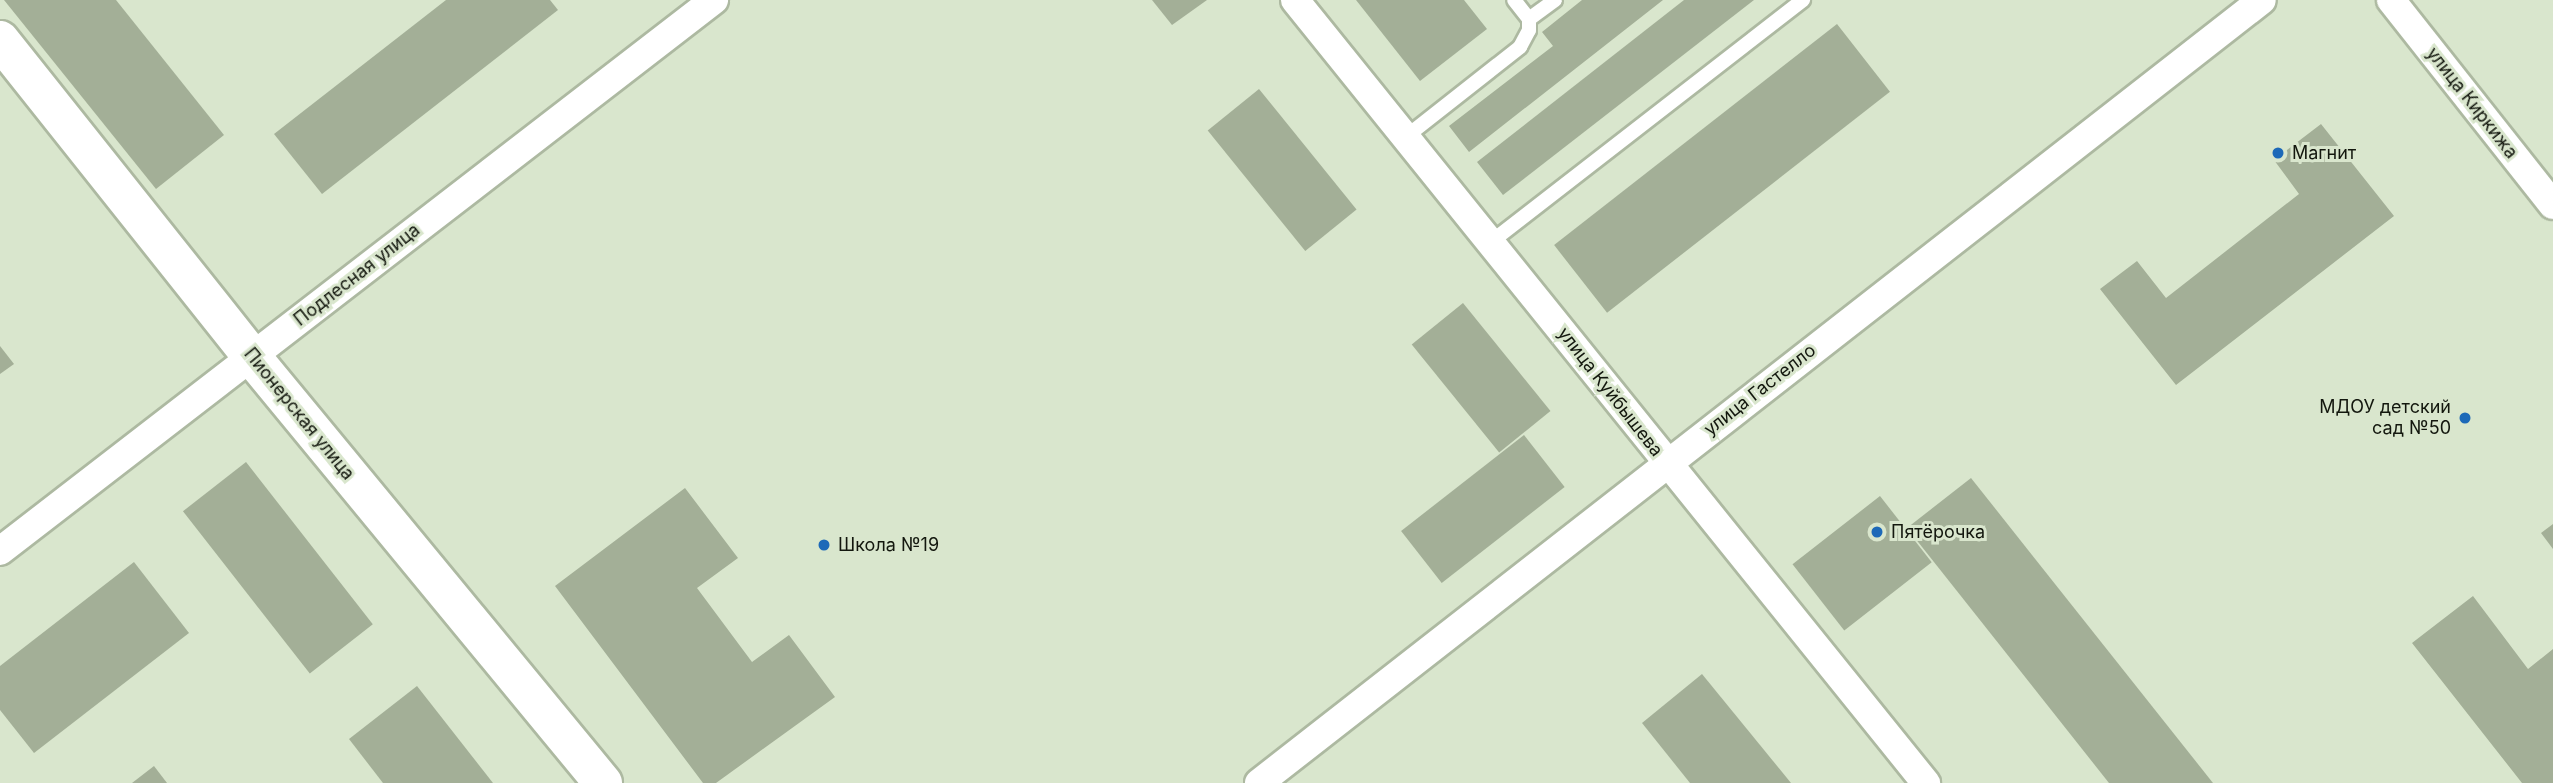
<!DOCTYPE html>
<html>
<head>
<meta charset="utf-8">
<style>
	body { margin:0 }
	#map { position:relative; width:2553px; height:783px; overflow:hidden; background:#d9e6cd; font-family:Inter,sans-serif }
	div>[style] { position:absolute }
	.building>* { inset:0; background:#a3af97; transform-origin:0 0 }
	.roads { filter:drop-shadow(2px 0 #adb9a1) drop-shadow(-2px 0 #adb9a1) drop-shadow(0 2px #adb9a1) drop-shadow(0 -2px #adb9a1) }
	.lane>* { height:14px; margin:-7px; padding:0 7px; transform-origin:7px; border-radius:7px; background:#fff }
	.street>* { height:28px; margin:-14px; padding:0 14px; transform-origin:14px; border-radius:14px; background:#fff }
	.secondary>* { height:38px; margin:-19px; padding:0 19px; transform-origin:19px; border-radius:19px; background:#fff }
	.dots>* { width:19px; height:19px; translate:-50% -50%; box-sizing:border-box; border:4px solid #d9e6cd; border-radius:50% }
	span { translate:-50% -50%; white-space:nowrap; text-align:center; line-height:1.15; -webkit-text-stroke:6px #d9e6cd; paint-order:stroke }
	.street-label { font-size:18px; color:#13170e }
	.poi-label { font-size:18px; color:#13170e }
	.left { translate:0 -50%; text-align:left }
	.right { translate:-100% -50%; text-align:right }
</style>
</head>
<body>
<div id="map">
	<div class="building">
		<div style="clip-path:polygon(4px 0,116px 0,224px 135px,156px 189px)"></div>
		<div style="clip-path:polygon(446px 0,550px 0,558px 10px,322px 194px,274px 134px)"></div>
		<div style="clip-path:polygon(1152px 0,1207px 0,1172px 25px)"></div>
		<div style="clip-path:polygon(1356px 0,1464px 0,1487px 29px,1420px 81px)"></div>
		<div style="clip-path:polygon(1582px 0,1663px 0,1469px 152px,1449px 126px,1553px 46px,1542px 32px)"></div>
		<div style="clip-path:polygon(1684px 0,1754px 0,1503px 195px,1477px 162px)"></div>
		<div style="left:1837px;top:24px;width:86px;height:359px;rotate:52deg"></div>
		<div style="left:1259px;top:89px;width:155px;height:66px;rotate:51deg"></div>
		<div style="clip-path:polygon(2321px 124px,2394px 216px,2176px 385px,2100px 289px,2137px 261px,2166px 298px,2299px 194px,2274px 160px)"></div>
		<div style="left:1463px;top:303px;width:139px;height:66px;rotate:51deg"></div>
		<div style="clip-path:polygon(0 346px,14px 364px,0 374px)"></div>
		<div style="left:1524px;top:435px;width:66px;height:156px;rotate:52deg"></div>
		<div style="left:246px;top:462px;width:206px;height:80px;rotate:52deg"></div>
		<div style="clip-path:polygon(1971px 478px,2213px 783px,2109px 783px,1907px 528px)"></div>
		<div style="clip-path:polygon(685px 488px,738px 558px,697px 588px,752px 662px,789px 635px,835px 697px,716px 783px,703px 783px,555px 586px)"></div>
		<div style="left:1880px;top:496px;width:84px;height:111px;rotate:52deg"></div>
		<div style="clip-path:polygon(2553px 524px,2553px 549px,2541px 533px)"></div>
		<div style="clip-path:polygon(134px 562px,189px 633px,34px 753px,0 710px,0 666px)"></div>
		<div style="clip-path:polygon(2473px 596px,2528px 669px,2553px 649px,2553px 783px,2522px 783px,2412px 643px)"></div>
		<div style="clip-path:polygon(1702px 674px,1791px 783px,1690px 783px,1642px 723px)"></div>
		<div style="clip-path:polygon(417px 686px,493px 783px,383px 783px,349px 739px)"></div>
		<div style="clip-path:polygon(154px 766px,167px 783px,132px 783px)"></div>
	</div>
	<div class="roads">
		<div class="lane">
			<div style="left:1529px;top:19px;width:32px;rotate:-36deg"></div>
			<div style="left:1407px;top:136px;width:144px;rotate:-38.2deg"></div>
			<div style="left:1520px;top:47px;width:19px;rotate:-62deg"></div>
			<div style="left:1529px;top:30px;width:11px;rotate:-90deg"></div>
			<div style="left:1529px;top:19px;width:24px;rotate:-128deg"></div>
			<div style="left:1491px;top:242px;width:395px;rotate:-37.8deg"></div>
		</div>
		<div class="street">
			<div style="left:1295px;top:0;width:1006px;rotate:51.14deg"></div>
			<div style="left:2391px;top:0;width:261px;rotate:51.7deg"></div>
			<div style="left:0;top:551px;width:902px;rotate:-37.66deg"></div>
			<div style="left:1259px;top:783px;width:1272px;rotate:-37.98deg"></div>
		</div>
		<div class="secondary">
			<div style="left:0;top:40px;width:405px;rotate:51.5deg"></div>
			<div style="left:252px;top:357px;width:552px;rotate:50.51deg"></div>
		</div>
	</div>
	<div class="dots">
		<div style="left:2278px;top:153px;background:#1d69b8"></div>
		<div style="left:2465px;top:418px;background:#1d69b8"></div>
		<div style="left:1877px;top:532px;background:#1d69b8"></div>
		<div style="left:824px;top:545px;background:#1d69b8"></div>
	</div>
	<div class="street-label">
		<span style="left:2472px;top:103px;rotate:52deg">улица Киркижа</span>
		<span style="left:357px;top:275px;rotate:-38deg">Подлесная улица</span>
		<span style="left:1760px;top:390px;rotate:-38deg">улица Гастелло</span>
		<span style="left:1610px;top:392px;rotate:52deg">улица Куйбышева</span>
		<span style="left:299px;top:414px;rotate:51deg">Пионерская улица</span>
	</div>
	<div class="poi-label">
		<span class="left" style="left:2292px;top:153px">Магнит</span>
		<span class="right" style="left:2451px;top:418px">МДОУ детский<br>сад №50</span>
		<span class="left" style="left:1891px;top:532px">Пятёрочка</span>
		<span class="left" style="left:838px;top:545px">Школа №19</span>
	</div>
</div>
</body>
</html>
